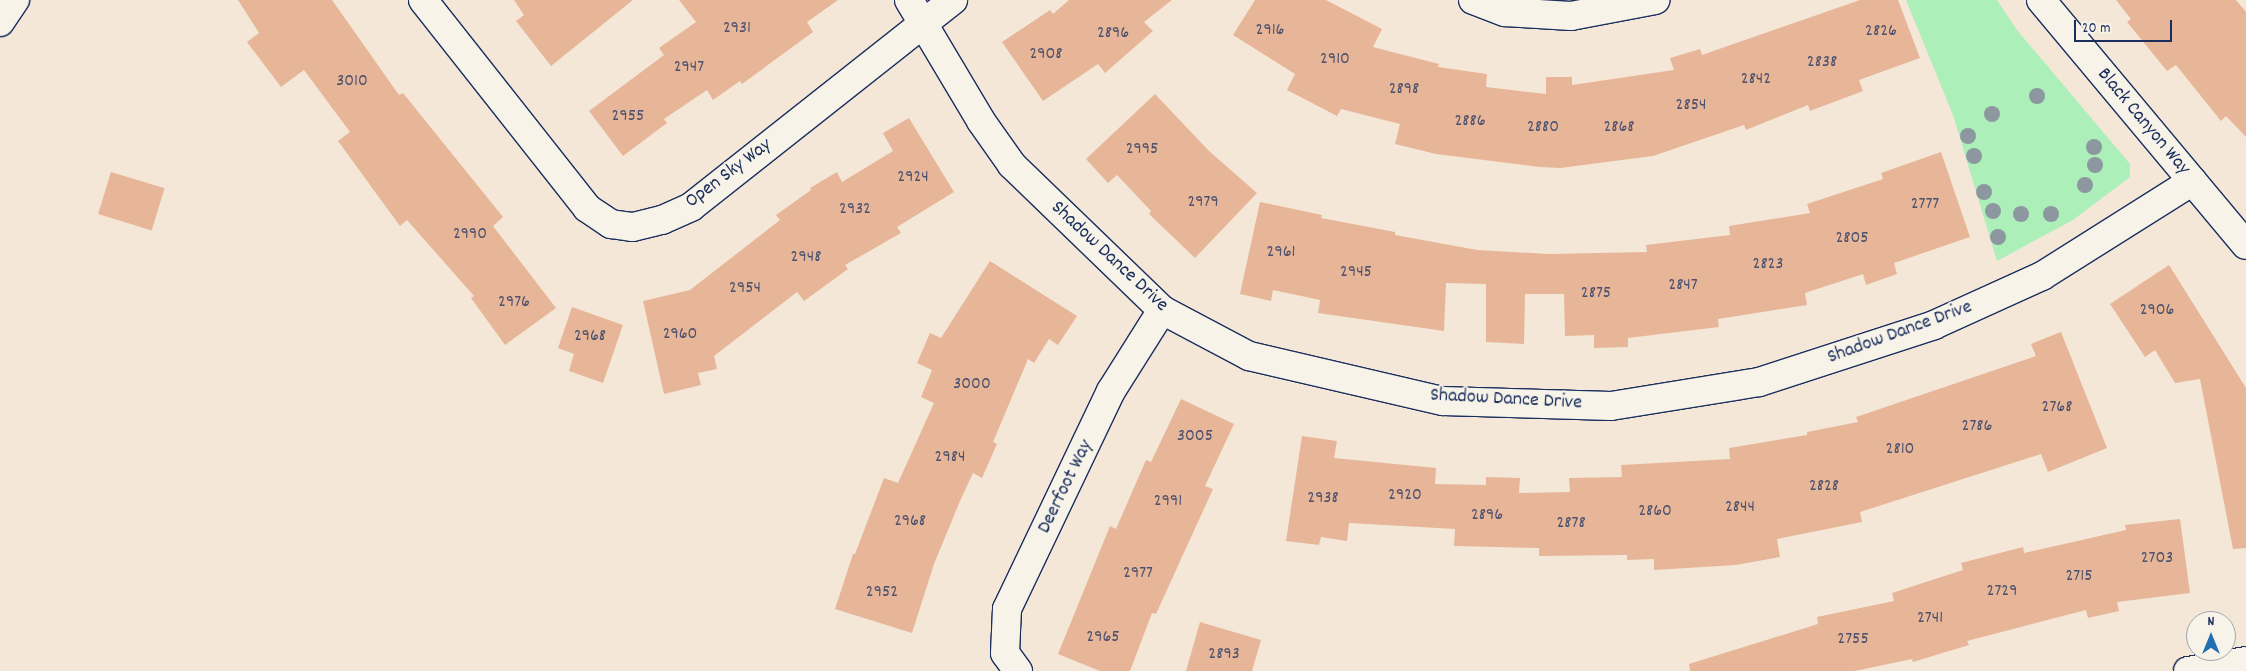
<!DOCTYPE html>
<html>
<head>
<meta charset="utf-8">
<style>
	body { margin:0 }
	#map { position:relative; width:2246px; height:671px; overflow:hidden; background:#f4e7d8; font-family:Dekko,sans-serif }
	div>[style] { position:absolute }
	.green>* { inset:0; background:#acefb9 }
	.building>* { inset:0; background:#e7b698; transform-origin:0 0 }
	.roads { filter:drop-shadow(1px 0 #1b2f5e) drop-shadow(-1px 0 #1b2f5e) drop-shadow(0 1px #1b2f5e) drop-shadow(0 -1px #1b2f5e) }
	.minor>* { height:28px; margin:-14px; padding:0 14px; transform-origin:14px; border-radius:14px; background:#f7f3e8 }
	.secondary>* { height:28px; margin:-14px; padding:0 14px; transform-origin:14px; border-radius:14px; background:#f7f3e8 }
	.trees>* { width:16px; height:16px; margin:-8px; border-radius:50%; background:#8d979f }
	span { translate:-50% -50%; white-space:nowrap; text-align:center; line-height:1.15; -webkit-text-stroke:4px #f7f3e8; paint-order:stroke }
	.number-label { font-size:18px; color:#4e516c }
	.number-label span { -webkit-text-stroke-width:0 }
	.street-label { font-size:20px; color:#1b2f5e }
	.north { position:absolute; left:2186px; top:611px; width:50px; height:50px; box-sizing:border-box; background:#f7f3e8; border:1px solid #9fa5b1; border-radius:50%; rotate:0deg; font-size:14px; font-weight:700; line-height:20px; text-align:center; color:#1b2f5e }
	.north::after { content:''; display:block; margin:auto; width:18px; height:22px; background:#1f6fb2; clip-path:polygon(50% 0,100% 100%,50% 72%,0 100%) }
	.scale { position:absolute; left:2074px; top:20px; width:98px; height:22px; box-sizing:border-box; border:2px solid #1b2f5e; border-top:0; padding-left:6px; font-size:15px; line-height:18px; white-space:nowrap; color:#1b2f5e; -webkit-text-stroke:4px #f7f3e8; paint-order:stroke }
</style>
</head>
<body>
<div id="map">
	<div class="green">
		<div style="clip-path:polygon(1906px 0,1997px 0,2017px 30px,2130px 164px,2130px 177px,2073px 220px,1997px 261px,1953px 115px)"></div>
	</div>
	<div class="building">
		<div style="clip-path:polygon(238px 0,332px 0,399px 95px,403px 93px,503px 217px,493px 226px,556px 308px,505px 345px,471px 298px,474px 296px,407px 220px,400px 226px,378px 196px,338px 141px,350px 132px,304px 70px,281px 87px,247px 42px,259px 33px)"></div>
		<div style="clip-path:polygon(514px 0,633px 0,551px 66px,516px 21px,524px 15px)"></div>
		<div style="clip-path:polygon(679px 0,838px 0,807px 22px,813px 32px,742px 84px,740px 81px,713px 100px,707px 90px,664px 119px,667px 123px,623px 156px,589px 111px,664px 55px,659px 48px,696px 22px)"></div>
		<div style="clip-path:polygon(1069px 0,1172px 0,1144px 22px,1153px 31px,1105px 73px,1098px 64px,1043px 101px,1002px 42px,1050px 10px,1053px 14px)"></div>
		<div style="clip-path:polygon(1255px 0,1326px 0,1382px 29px,1373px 47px,1439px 64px,1438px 67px,1487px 74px,1486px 87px,1546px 94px,1546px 77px,1572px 77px,1572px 85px,1674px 70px,1670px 58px,1700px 49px,1702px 55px,1860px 0,1898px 0,1920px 58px,1859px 80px,1863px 91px,1810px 111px,1808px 105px,1746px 130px,1744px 125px,1653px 156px,1560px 168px,1539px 167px,1436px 154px,1395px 144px,1400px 124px,1341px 109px,1337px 116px,1287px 90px,1295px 74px,1233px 35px)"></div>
		<div style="clip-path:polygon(2116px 0,2236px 0,2246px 12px,2246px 137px,2226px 116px,2221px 121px,2176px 65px,2167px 71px,2127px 22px,2131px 19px)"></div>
		<div style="clip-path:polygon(1155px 94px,1209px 151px,1257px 193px,1195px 258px,1149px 214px,1151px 211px,1117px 175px,1108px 183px,1086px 159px)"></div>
		<div style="clip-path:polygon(909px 118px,954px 192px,897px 227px,901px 233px,845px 265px,848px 269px,804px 301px,797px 292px,714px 356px,717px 369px,698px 373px,701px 385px,664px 394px,643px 301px,690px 290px,780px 220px,776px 215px,811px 190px,810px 188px,837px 172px,842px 182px,893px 151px,883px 133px)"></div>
		<div style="clip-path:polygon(1941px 152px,1970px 237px,1894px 263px,1897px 274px,1866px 285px,1863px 274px,1805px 293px,1807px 305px,1718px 319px,1719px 327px,1628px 338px,1628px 347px,1594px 348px,1594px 335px,1565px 336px,1564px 294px,1525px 294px,1524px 344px,1486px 342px,1486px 284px,1446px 283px,1444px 331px,1318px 313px,1320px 300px,1273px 290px,1271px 301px,1240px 294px,1260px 202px,1322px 215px,1321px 218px,1395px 232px,1395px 235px,1477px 250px,1549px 254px,1647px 252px,1646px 245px,1730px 235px,1729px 226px,1810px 213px,1807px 204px,1883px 179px,1881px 173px)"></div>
		<div style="left:111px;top:172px;width:56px;height:44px;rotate:17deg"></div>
		<div style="clip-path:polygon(990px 261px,1077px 316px,1058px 345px,1049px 339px,1034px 363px,1028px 359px,993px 442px,997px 444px,982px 478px,973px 473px,960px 501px,934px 564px,912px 633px,835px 609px,853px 554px,855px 554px,884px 478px,898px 483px,934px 403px,921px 397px,932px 370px,917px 363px,930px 333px,941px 338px)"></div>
		<div style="clip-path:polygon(2169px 265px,2246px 388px,2246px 548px,2233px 549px,2200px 379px,2175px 383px,2155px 350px,2145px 357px,2110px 304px)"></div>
		<div style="clip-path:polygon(572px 307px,623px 325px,603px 383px,569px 371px,574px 354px,558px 348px)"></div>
		<div style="clip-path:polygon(2061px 332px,2107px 448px,2048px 472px,2041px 454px,1860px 512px,1862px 522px,1777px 539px,1780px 557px,1736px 565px,1654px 570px,1654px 559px,1627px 560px,1627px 555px,1539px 556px,1539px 548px,1454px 546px,1455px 529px,1349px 523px,1347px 541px,1321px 537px,1319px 545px,1286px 541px,1302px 436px,1337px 441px,1334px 458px,1436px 468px,1435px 484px,1486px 485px,1486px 477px,1520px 478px,1519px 493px,1570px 492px,1569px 478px,1622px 477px,1621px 465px,1730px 459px,1729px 448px,1807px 435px,1807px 432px,1858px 422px,1856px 417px,2036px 356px,2031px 344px)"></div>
		<div style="clip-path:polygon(1181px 399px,1234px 424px,1205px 486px,1213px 489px,1156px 614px,1152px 613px,1130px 671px,1100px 671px,1058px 654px,1110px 526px,1116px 529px,1146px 460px,1151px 462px)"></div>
		<div style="clip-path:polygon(2180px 519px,2190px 593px,2117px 602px,2119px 611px,2088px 618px,2086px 610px,1967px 641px,1969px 645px,1913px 662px,1912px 659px,1855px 671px,1690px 671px,1689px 664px,1818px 624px,1817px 617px,1894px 601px,1892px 593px,1963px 570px,1961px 563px,2023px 547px,2024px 553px,2126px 530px,2125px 525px)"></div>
		<div style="clip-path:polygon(1200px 622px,1261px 640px,1252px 671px,1186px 671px)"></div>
	</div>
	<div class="roads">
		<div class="minor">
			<div style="left:423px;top:0;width:265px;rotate:51.7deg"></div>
			<div style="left:587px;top:208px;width:29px;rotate:34deg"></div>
			<div style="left:611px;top:224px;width:22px;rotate:8deg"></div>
			<div style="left:633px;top:227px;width:30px;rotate:-14deg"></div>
			<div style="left:662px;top:220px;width:32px;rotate:-24deg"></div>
			<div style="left:691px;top:207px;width:334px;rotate:-38.3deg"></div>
			<div style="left:909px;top:0;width:141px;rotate:59.2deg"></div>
			<div style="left:981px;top:121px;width:54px;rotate:54.8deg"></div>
			<div style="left:1012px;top:165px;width:209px;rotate:44deg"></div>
			<div style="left:1162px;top:310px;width:98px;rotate:27.9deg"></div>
			<div style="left:1249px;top:356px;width:199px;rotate:13.1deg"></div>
			<div style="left:1443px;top:401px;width:168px;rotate:1.7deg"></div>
			<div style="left:1611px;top:406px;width:150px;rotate:-9.2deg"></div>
			<div style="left:1759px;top:382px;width:184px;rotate:-18deg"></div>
			<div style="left:1934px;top:325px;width:119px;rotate:-24.4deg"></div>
			<div style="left:2042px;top:276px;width:178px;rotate:-32.2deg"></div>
			<div style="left:1473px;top:0;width:34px;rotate:21deg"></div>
			<div style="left:1505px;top:12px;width:66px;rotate:3.5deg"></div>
			<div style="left:1571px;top:16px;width:86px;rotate:-10.8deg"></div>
			<div style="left:2041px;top:0;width:319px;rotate:50.1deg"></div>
			<div style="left:1018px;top:671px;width:22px;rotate:-126deg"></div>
			<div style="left:1005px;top:653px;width:44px;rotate:-87.4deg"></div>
			<div style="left:1007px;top:609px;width:242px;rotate:-64.5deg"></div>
			<div style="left:1111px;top:391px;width:96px;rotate:-57.8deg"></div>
			<div style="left:2188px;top:671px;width:59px;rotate:-9.8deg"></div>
		</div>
		<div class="secondary">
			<div style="left:0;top:22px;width:27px;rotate:-56deg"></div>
		</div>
	</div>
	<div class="trees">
		<div style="left:2037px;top:96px"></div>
		<div style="left:1992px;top:114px"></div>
		<div style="left:1968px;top:136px"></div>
		<div style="left:2094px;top:147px"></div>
		<div style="left:1974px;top:156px"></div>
		<div style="left:2095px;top:165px"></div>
		<div style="left:2085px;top:185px"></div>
		<div style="left:1984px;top:192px"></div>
		<div style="left:1993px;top:211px"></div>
		<div style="left:2021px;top:214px"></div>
		<div style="left:2051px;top:214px"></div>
		<div style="left:1998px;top:237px"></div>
	</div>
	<div class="number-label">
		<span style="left:737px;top:29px">2931</span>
		<span style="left:1270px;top:31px">2916</span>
		<span style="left:1881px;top:32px">2826</span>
		<span style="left:1113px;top:34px">2896</span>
		<span style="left:1046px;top:55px">2908</span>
		<span style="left:1335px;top:60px">2910</span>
		<span style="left:1822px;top:63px">2838</span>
		<span style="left:689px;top:68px">2947</span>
		<span style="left:1756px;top:80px">2842</span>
		<span style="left:352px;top:82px">3010</span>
		<span style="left:1404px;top:90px">2898</span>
		<span style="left:1691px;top:106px">2854</span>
		<span style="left:628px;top:117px">2955</span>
		<span style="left:1470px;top:122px">2886</span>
		<span style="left:1543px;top:128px">2880</span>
		<span style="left:1619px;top:128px">2868</span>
		<span style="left:1142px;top:150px">2995</span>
		<span style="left:913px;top:178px">2924</span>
		<span style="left:1203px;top:203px">2979</span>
		<span style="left:1925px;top:205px">2777</span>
		<span style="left:855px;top:210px">2932</span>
		<span style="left:470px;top:235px">2990</span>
		<span style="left:1852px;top:239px">2805</span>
		<span style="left:1281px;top:253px">2961</span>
		<span style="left:806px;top:258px">2948</span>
		<span style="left:1768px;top:265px">2823</span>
		<span style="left:1356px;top:273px">2945</span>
		<span style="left:1683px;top:286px">2847</span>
		<span style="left:745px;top:289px">2954</span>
		<span style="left:1596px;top:294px">2875</span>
		<span style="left:514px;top:303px">2976</span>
		<span style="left:2157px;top:311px">2906</span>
		<span style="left:680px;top:335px">2960</span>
		<span style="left:590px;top:337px">2968</span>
		<span style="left:972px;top:385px">3000</span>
		<span style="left:2057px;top:408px">2768</span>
		<span style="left:1977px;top:427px">2786</span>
		<span style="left:1195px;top:437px">3005</span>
		<span style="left:1900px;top:450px">2810</span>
		<span style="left:950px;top:458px">2984</span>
		<span style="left:1824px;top:487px">2828</span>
		<span style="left:1405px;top:496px">2920</span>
		<span style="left:1323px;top:499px">2938</span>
		<span style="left:1168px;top:502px">2991</span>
		<span style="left:1740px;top:508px">2844</span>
		<span style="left:1655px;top:512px">2860</span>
		<span style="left:1487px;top:516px">2896</span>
		<span style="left:910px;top:522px">2968</span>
		<span style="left:1571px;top:524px">2878</span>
		<span style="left:2157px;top:559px">2703</span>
		<span style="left:1138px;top:574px">2977</span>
		<span style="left:2079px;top:577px">2715</span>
		<span style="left:2002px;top:592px">2729</span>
		<span style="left:882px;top:593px">2952</span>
		<span style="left:1930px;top:619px">2741</span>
		<span style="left:1103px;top:638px">2965</span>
		<span style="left:1853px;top:640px">2755</span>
		<span style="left:1224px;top:655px">2893</span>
	</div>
	<div class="street-label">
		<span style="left:2143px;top:122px;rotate:50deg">Black Canyon Way</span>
		<span style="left:729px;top:174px;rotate:-37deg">Open Sky Way</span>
		<span style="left:1109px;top:257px;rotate:43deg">Shadow Dance Drive</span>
		<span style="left:1900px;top:333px;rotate:-20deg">Shadow Dance Drive</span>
		<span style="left:1506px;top:400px;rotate:3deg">Shadow Dance Drive</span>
		<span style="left:1066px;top:487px;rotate:-64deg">Deerfoot Way</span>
	</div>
	<div class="north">N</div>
	<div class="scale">20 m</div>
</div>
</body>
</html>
